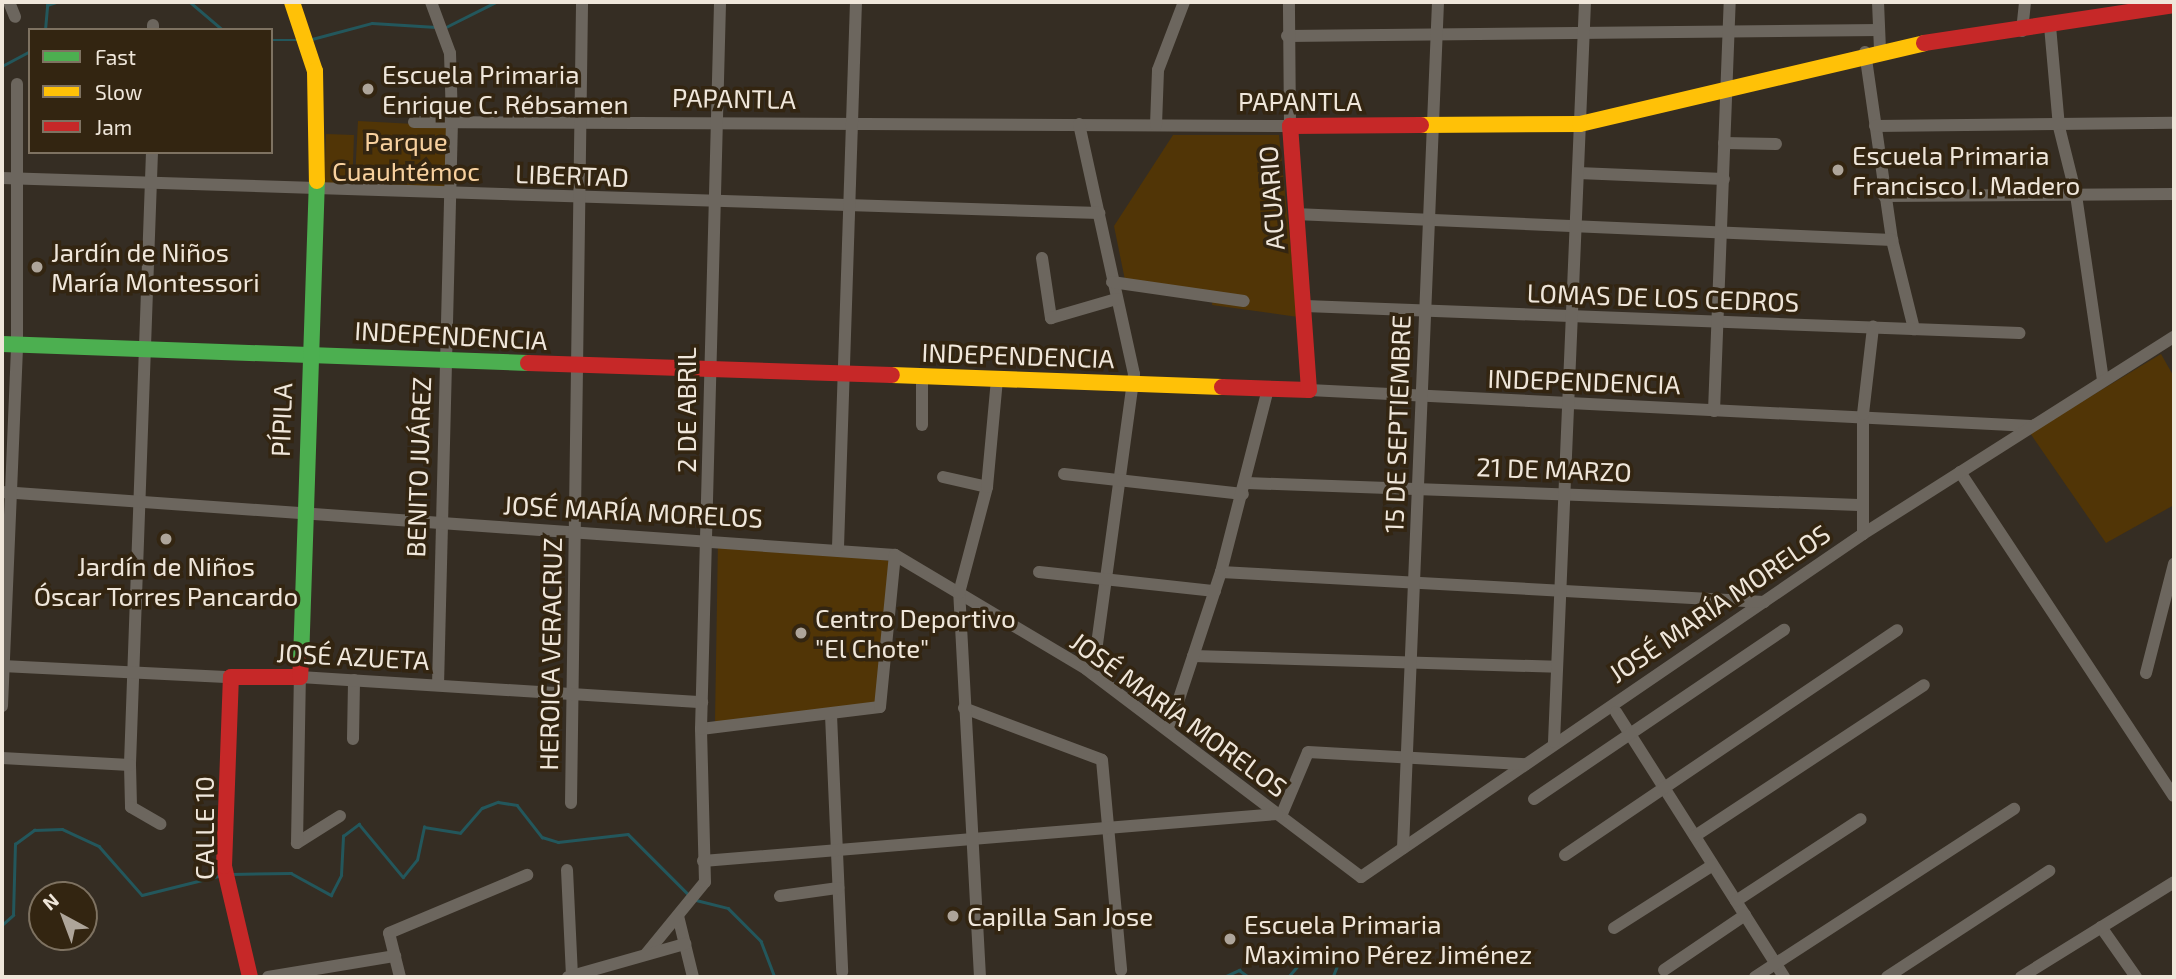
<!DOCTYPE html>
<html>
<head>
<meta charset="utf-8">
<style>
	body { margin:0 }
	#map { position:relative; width:2176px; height:979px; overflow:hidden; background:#352d23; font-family:"Exo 2",sans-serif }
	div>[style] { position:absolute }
	.green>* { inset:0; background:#513506; transform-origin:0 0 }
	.stream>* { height:2.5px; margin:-1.25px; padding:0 1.25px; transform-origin:1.25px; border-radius:1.25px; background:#23575c }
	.street>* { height:12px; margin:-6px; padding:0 6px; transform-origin:6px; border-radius:6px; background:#6c665e }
	.fast>* { height:16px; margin:-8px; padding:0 8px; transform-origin:8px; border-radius:8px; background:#4caf50 }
	.slow>* { height:16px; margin:-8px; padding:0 8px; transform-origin:8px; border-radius:8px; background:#ffc107 }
	.jam>* { height:16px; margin:-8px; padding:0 8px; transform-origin:8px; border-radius:8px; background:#c62828 }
	.dots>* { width:19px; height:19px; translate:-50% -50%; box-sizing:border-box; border:4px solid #332511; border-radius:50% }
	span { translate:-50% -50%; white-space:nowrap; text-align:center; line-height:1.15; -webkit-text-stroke:7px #332511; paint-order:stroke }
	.poi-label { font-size:26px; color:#efe6da }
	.left { translate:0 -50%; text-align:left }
	.street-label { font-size:26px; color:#efe6da }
	.park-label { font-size:26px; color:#f7d09e }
	.frame { position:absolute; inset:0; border:4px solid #efe6da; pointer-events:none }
	.legend { position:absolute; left:28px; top:28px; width:245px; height:126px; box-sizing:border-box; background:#332511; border:2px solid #7e7261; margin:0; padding:9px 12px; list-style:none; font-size:21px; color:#efe6da }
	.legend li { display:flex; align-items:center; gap:14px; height:35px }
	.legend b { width:35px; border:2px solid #7e7261 }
	.north { position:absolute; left:28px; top:881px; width:70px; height:70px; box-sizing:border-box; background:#332511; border:2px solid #7e7261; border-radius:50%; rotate:319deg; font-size:19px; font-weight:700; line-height:28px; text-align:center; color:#efe6da }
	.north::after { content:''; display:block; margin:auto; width:24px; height:32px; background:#aea59a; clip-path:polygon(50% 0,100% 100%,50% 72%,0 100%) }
</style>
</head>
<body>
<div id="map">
	<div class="green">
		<div style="left:358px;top:121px;width:90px;height:66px;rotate:3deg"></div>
		<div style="left:326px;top:134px;width:28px;height:52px;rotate:2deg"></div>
		<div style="clip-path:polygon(1173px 135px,1279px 135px,1298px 317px,1212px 305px,1213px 296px,1126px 285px,1114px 226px)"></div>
		<div style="clip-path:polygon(2161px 354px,2174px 377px,2174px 505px,2106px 543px,2030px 433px)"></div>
		<div style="clip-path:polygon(718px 540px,891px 561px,879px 705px,715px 722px)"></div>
	</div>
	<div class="stream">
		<div style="left:190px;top:2px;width:43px;rotate:40.3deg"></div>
		<div style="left:446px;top:27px;width:56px;rotate:-26.6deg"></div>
		<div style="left:45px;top:30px;width:25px;rotate:-85deg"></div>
		<div style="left:47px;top:5px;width:9px;rotate:-18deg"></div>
		<div style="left:312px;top:39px;width:62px;rotate:-14.9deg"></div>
		<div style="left:372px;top:23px;width:64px;rotate:3.6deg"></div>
		<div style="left:271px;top:40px;width:27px"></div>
		<div style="left:2px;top:66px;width:32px;rotate:-28deg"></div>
		<div style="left:231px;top:874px;width:60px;rotate:-1deg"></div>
		<div style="left:291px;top:873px;width:46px;rotate:28.8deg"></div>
		<div style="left:331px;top:895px;width:22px;rotate:-63deg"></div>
		<div style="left:341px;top:875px;width:39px;rotate:-87deg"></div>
		<div style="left:343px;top:836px;width:20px;rotate:-37deg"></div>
		<div style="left:359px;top:824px;width:69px;rotate:50.3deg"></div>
		<div style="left:403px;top:877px;width:22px;rotate:-51deg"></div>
		<div style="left:417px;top:860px;width:34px;rotate:-78deg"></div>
		<div style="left:424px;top:827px;width:36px;rotate:9deg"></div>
		<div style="left:460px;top:833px;width:33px;rotate:-49deg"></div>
		<div style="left:482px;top:808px;width:17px;rotate:-21deg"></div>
		<div style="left:498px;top:802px;width:19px;rotate:9deg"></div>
		<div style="left:517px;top:805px;width:41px;rotate:52deg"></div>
		<div style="left:542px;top:837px;width:17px;rotate:17deg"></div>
		<div style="left:558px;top:842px;width:70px;rotate:-6.5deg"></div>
		<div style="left:628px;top:834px;width:85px;rotate:45deg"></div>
		<div style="left:696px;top:900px;width:33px;rotate:14deg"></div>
		<div style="left:728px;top:908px;width:47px;rotate:45deg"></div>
		<div style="left:761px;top:941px;width:39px;rotate:69deg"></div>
		<div style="left:2px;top:925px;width:15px;rotate:-42deg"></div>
		<div style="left:13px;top:915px;width:71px;rotate:-88.4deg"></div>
		<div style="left:15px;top:844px;width:24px;rotate:-36deg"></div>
		<div style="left:34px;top:830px;width:28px;rotate:-2deg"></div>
		<div style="left:62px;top:829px;width:41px;rotate:24.7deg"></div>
		<div style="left:99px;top:846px;width:65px;rotate:48.7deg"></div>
		<div style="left:142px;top:895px;width:78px;rotate:-14deg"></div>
		<div style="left:1224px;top:977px;width:17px;rotate:-25deg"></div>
		<div style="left:1239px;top:970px;width:12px;rotate:35deg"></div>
		<div style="left:1288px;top:977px;width:21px;rotate:-49deg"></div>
		<div style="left:1302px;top:961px;width:19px;rotate:-9deg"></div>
		<div style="left:1321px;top:958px;width:19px;rotate:6deg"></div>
		<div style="left:1340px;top:960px;width:18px;rotate:112deg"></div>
	</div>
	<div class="street">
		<div style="left:9px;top:2px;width:16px;rotate:68deg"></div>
		<div style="left:431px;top:2px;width:54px;rotate:69.6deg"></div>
		<div style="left:450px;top:53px;width:68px;rotate:88.3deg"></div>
		<div style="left:452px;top:121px;width:564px;rotate:91.42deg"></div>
		<div style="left:1878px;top:2px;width:47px;rotate:87.6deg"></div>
		<div style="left:2050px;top:26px;width:101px;rotate:84.9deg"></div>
		<div style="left:2059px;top:127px;width:70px;rotate:76deg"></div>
		<div style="left:2076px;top:195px;width:188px;rotate:81.7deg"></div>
		<div style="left:153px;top:30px;width:5px;rotate:-90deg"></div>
		<div style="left:2022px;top:31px;width:29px;rotate:-84deg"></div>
		<div style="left:1287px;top:36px;width:592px;rotate:-0.58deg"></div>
		<div style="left:1865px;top:52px;width:190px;rotate:81.8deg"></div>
		<div style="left:1892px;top:240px;width:92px;rotate:76.1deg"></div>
		<div style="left:414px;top:122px;width:876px;rotate:0.26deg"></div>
		<div style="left:1290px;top:126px;width:124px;rotate:-90.5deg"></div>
		<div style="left:1079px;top:124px;width:256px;rotate:77.6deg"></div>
		<div style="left:1134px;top:374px;width:303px;rotate:97.8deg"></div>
		<div style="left:1156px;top:125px;width:55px;rotate:-87.9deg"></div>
		<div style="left:1158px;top:70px;width:73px;rotate:-69.1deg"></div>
		<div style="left:1875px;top:126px;width:299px;rotate:-0.6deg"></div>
		<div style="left:1724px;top:143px;width:52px;rotate:1.1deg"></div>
		<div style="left:152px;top:152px;width:613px;rotate:92.06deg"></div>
		<div style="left:130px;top:765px;width:42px;rotate:88.6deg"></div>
		<div style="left:131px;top:807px;width:34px;rotate:30deg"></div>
		<div style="left:1578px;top:173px;width:146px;rotate:2.4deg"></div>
		<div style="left:2px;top:178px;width:1098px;rotate:1.83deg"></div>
		<div style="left:1884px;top:196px;width:290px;rotate:-0.4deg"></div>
		<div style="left:1295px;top:214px;width:598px;rotate:2.49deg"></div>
		<div style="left:1042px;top:258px;width:61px;rotate:81.5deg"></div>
		<div style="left:1051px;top:318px;width:68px;rotate:-16.3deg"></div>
		<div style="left:1112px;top:282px;width:133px;rotate:8.2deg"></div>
		<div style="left:1305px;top:306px;width:715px;rotate:2.17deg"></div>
		<div style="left:1309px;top:390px;width:723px;rotate:2.85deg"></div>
		<div style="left:1714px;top:411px;width:409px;rotate:-87.8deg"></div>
		<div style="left:922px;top:425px;width:50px;rotate:-90deg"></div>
		<div style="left:1960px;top:472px;width:388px;rotate:56.6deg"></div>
		<div style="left:1064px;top:474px;width:180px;rotate:6.4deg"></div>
		<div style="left:943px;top:477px;width:45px;rotate:12.8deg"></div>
		<div style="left:1247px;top:483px;width:612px;rotate:2.06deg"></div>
		<div style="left:2px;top:492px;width:895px;rotate:4.04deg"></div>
		<div style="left:895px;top:555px;width:222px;rotate:30.8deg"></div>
		<div style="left:1086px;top:669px;width:345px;rotate:37.1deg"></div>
		<div style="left:1361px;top:877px;width:608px;rotate:-34.34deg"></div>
		<div style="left:1863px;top:534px;width:368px;rotate:-32.4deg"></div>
		<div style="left:1863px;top:534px;width:120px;rotate:-90deg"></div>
		<div style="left:1863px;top:414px;width:88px;rotate:-83.4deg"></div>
		<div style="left:838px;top:547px;width:545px;rotate:-88.11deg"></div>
		<div style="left:1039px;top:572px;width:177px;rotate:6.2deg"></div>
		<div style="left:1221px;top:572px;width:544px;rotate:3.16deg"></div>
		<div style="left:1193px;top:656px;width:364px;rotate:1.7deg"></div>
		<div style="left:2px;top:666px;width:229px;rotate:2.8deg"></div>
		<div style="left:2146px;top:673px;width:113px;rotate:-75.6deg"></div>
		<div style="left:2px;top:706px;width:361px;rotate:-87.6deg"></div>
		<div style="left:17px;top:345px;width:261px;rotate:-90deg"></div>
		<div style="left:964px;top:708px;width:147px;rotate:20.6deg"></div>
		<div style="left:1102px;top:760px;width:211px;rotate:84.8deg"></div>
		<div style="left:1616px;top:712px;width:314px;rotate:57.6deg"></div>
		<div style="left:831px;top:715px;width:257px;rotate:87.5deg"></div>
		<div style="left:701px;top:729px;width:180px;rotate:-7deg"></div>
		<div style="left:880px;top:707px;width:153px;rotate:-84.4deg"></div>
		<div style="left:1169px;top:729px;width:165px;rotate:-71.7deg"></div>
		<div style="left:1221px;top:572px;width:185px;rotate:-75.6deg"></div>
		<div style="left:353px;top:739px;width:59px;rotate:-89deg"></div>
		<div style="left:1554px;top:742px;width:741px;rotate:-87.6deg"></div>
		<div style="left:2px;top:758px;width:128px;rotate:3.1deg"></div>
		<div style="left:1534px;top:799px;width:302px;rotate:-34.1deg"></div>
		<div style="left:571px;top:803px;width:801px;rotate:-89.21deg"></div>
		<div style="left:340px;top:816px;width:51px;rotate:147.9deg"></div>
		<div style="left:297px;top:843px;width:166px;rotate:-89deg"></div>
		<div style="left:300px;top:677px;width:403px;rotate:3.6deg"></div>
		<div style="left:1281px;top:816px;width:69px;rotate:-67.1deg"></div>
		<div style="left:1308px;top:752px;width:218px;rotate:3.2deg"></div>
		<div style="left:1695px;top:836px;width:274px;rotate:-33.4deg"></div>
		<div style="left:1403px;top:848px;width:847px;rotate:-87.63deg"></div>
		<div style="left:1565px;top:855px;width:401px;rotate:-34.1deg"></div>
		<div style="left:703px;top:861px;width:576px;rotate:-4.68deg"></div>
		<div style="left:567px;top:870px;width:105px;rotate:87.3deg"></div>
		<div style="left:780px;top:896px;width:59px;rotate:-7.9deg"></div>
		<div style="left:1736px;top:901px;width:149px;rotate:-33.3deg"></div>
		<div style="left:678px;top:916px;width:63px;rotate:76.2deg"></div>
		<div style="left:2101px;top:927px;width:61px;rotate:55deg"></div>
		<div style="left:1614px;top:928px;width:117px;rotate:-32.5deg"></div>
		<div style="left:646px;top:954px;width:93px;rotate:-50.7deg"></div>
		<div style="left:705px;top:882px;width:153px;rotate:-91.5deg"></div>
		<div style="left:701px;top:729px;width:727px;rotate:-88.5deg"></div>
		<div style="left:1664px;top:970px;width:98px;rotate:-34.2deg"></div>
		<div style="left:268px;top:977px;width:129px;rotate:-9.4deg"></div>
		<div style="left:400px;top:977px;width:45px;rotate:-104deg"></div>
		<div style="left:389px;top:933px;width:150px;rotate:-22.8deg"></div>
		<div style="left:568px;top:977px;width:122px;rotate:-15.8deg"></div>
		<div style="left:980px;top:977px;width:385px;rotate:-93.1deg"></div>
		<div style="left:959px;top:593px;width:110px;rotate:-75.2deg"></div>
		<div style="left:987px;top:487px;width:108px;rotate:-84.7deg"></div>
		<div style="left:1755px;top:977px;width:309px;rotate:-33deg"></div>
		<div style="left:1887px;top:977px;width:194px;rotate:-33.2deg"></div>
		<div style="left:2021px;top:977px;width:180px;rotate:-31.8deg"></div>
	</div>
	<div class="fast">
		<div style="left:2px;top:344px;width:526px;rotate:2.07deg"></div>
		<div style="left:301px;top:661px;width:480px;rotate:-88.1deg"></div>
	</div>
	<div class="slow">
		<div style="left:292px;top:2px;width:73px;rotate:71.6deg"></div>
		<div style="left:315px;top:71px;width:110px;rotate:89deg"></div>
		<div style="left:1421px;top:125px;width:159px;rotate:-0.4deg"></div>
		<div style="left:1580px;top:124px;width:353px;rotate:-13.2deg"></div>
		<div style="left:892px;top:375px;width:330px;rotate:2.1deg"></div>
	</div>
	<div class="jam">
		<div style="left:1924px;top:43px;width:253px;rotate:-8.6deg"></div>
		<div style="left:528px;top:363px;width:364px;rotate:1.9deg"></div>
		<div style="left:1222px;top:387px;width:87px;rotate:2deg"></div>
		<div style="left:1309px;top:390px;width:265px;rotate:-94.1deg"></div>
		<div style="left:1290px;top:126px;width:131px;rotate:-0.4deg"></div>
		<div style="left:250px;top:977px;width:114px;rotate:-103.2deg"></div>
		<div style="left:224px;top:866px;width:189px;rotate:-87.9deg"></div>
		<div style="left:231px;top:677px;width:69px"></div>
		<div style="left:300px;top:677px;width:16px;rotate:-86deg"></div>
	</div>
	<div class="dots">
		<div style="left:368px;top:89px;background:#aea59a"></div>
		<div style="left:1838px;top:170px;background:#aea59a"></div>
		<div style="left:37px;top:267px;background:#aea59a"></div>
		<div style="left:166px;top:539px;background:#aea59a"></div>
		<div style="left:801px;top:633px;background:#aea59a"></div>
		<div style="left:953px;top:916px;background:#aea59a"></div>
		<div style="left:1230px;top:939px;background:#aea59a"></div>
	</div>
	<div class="poi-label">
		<span class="left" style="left:382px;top:89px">Escuela Primaria<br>Enrique C. Rébsamen</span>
		<span class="left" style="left:1852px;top:170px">Escuela Primaria<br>Francisco I. Madero</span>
		<span class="left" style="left:51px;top:267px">Jardín de Niños<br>María Montessori</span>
		<span style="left:166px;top:581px">Jardín de Niños<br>Óscar Torres Pancardo</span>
		<span class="left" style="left:815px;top:633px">Centro Deportivo<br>"El Chote"</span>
		<span class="left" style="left:967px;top:916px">Capilla San Jose</span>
		<span class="left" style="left:1244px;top:939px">Escuela Primaria<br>Maximino Pérez Jiménez</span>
	</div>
	<div class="street-label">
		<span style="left:734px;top:98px;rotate:1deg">PAPANTLA</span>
		<span style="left:1300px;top:101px">PAPANTLA</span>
		<span style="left:572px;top:175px;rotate:2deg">LIBERTAD</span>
		<span style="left:1271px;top:198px;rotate:-94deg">ACUARIO</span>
		<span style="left:1663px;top:297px;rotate:2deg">LOMAS DE LOS CEDROS</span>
		<span style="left:451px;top:335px;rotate:3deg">INDEPENDENCIA</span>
		<span style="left:1018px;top:355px;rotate:2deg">INDEPENDENCIA</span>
		<span style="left:1584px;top:381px;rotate:2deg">INDEPENDENCIA</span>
		<span style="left:686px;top:410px;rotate:-90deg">2 DE ABRIL</span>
		<span style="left:281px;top:420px;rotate:-88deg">PÍPILA</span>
		<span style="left:1397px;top:424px;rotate:-88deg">15 DE SEPTIEMBRE</span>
		<span style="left:418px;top:467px;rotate:-88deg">BENITO JUÁREZ</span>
		<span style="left:1554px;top:469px;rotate:2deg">21 DE MARZO</span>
		<span style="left:633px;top:511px;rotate:3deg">JOSÉ MARÍA MORELOS</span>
		<span style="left:1719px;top:603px;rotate:-34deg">JOSÉ MARÍA MORELOS</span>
		<span style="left:550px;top:654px;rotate:-89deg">HEROICA VERACRUZ</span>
		<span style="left:353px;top:656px;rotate:3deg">JOSÉ AZUETA</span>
		<span style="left:1179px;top:714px;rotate:36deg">JOSÉ MARÍA MORELOS</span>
		<span style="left:204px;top:828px;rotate:-90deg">CALLE 10</span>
	</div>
	<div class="park-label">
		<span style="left:406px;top:156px">Parque<br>Cuauhtémoc</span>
	</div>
	<div class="frame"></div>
	<ul class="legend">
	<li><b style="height:9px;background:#4caf50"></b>Fast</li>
	<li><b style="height:9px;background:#ffc107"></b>Slow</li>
	<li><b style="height:9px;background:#c62828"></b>Jam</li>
	</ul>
	<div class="north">N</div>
</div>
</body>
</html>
